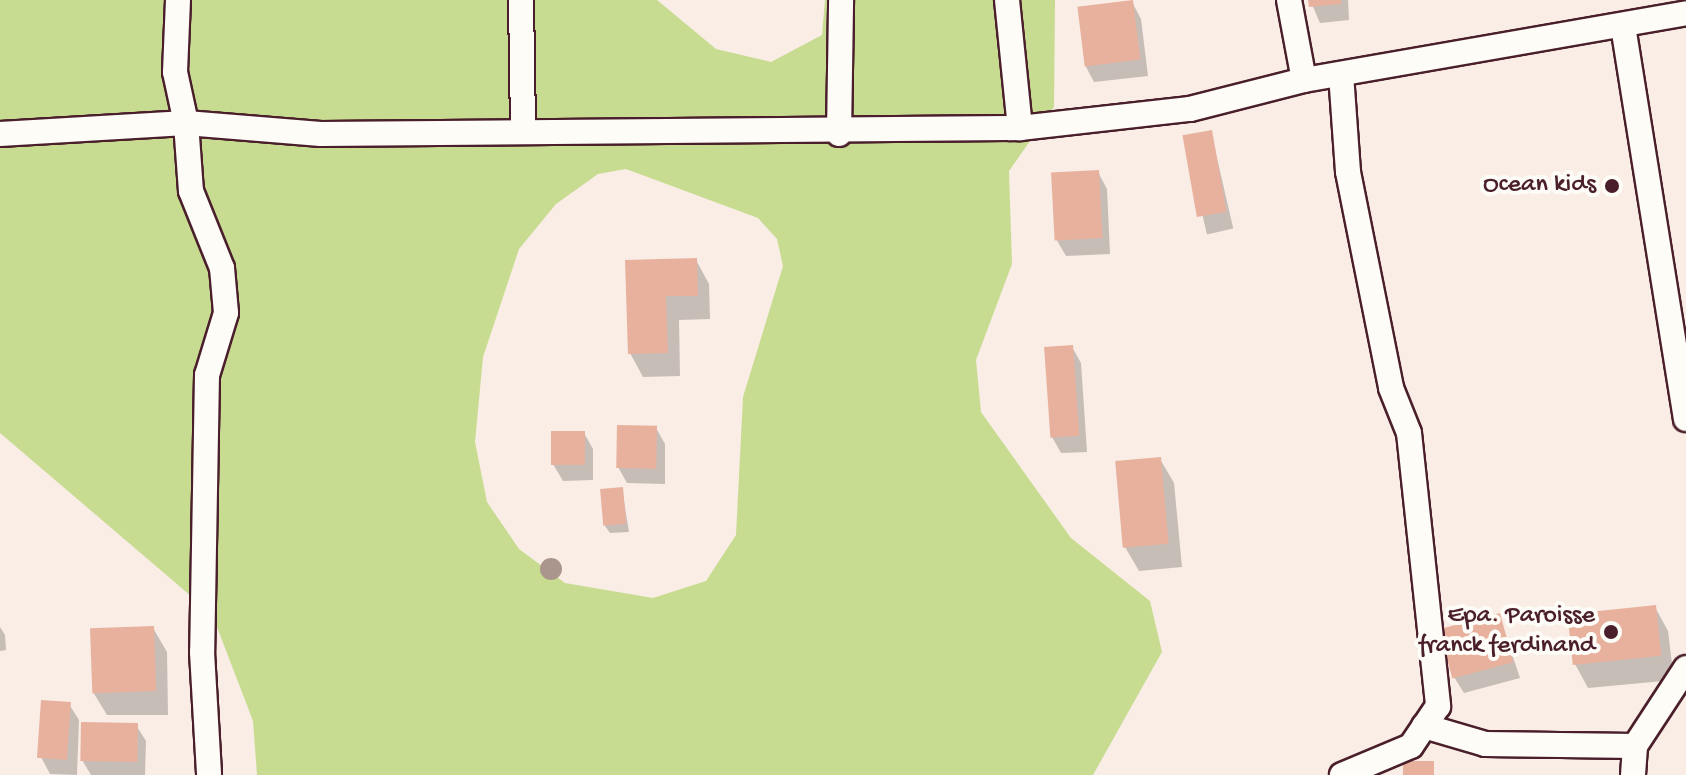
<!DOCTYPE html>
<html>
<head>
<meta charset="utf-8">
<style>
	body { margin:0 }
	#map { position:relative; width:1686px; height:775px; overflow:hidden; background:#f9ede5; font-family:"Gochi Hand",sans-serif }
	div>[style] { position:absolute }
	.green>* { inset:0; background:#c8dc91 }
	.shadow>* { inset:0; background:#0003; transform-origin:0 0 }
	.building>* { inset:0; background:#e8b19e; transform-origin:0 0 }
	.roads { filter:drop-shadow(2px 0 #4a1f2b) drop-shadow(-2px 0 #4a1f2b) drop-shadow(0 2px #4a1f2b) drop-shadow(0 -2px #4a1f2b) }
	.minor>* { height:24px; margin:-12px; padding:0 12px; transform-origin:12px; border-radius:12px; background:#fdfcf7 }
	.trees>* { width:22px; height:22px; margin:-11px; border-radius:50%; background:#aa968c }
	.dots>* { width:22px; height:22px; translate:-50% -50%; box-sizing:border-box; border:4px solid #fdfcf7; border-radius:50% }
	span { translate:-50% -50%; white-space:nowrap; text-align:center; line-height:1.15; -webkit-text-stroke:8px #fdfcf7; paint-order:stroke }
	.poi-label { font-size:26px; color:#4a1f2b }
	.right { translate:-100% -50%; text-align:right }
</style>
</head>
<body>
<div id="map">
	<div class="green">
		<div style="clip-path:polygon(evenodd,0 0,657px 0,716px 49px,771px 62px,822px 35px,825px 0,1055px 0,1054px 107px,1009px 171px,1012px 264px,976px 360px,981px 412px,1071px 538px,1150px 601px,1162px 652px,1093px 775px,257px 775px,253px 721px,212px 614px,0 433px,0 0,626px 169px,758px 218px,777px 239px,783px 266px,743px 397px,736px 535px,706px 581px,653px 598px,565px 583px,519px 549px,487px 502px,475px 442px,483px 357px,519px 249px,556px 204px,598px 174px,626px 169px)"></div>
	</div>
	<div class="shadow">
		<div style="clip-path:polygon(1310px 0,1348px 0,1349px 20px,1320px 23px)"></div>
		<div style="clip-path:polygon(1132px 2px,1141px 19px,1148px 76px,1094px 82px,1085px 65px)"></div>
		<div style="left:1211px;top:132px;width:99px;height:27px;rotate:77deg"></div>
		<div style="clip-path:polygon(1098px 172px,1107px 189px,1110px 254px,1066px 256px,1056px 239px)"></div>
		<div style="clip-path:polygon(696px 260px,709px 284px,710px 319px,679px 320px,680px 376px,643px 377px,630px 353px,627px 262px)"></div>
		<div style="clip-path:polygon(1072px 347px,1081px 363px,1087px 452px,1061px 453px,1052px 437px)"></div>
		<div style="clip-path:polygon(656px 428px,665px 444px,665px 484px,627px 483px,618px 467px)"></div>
		<div style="clip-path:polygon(584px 433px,593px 449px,593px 480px,563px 481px,553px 464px)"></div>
		<div style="clip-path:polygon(1160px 459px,1174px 483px,1182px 567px,1139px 571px,1125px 547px)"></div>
		<div style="clip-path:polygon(622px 489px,629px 532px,610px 533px,605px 526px)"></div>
		<div style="clip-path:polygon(1655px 607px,1668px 631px,1674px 680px,1588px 688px,1575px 664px)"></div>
		<div style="clip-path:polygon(1499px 615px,1520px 678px,1464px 693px,1454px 677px)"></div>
		<div style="clip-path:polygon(0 627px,5px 635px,6px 650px,0 651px)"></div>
		<div style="clip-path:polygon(153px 628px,167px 652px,168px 715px,107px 715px,93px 692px)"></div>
		<div style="clip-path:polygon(69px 704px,79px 720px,77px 775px,50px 774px,41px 757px)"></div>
		<div style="clip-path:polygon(136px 725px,146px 741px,145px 775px,91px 775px,82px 760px)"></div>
	</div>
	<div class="building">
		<div style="left:1133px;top:0;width:60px;height:56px;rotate:83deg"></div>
		<div style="clip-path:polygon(1308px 0,1341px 0,1341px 4px,1309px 7px)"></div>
		<div style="left:1212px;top:130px;width:83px;height:30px;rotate:80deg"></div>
		<div style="left:1099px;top:170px;width:68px;height:48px;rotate:87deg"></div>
		<div style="clip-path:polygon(697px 258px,698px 296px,666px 296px,668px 353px,628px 354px,625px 260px)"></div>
		<div style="left:1073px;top:345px;width:91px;height:29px;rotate:86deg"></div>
		<div style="left:617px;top:425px;width:40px;height:43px;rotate:1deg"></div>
		<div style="left:551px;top:431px;width:34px;height:34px"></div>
		<div style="left:1161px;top:457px;width:87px;height:46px;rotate:85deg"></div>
		<div style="left:623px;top:487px;width:37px;height:23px;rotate:85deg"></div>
		<div style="left:1656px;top:605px;width:51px;height:89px;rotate:84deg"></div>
		<div style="left:1500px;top:613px;width:51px;height:63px;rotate:75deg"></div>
		<div style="left:154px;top:626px;width:65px;height:64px;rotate:88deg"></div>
		<div style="left:41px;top:700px;width:30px;height:58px;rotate:4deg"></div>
		<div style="left:81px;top:722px;width:57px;height:39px;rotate:1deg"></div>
		<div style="left:1403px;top:761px;width:31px;height:14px"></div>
	</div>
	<div class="roads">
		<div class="minor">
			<div style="left:178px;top:0;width:72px;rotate:92.4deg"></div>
			<div style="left:175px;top:72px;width:52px;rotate:77.8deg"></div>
			<div style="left:186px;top:123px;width:135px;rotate:4.7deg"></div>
			<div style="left:321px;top:134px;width:699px;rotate:-0.49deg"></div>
			<div style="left:1020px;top:128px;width:171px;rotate:-6.4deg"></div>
			<div style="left:1190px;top:109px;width:118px;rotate:-14.3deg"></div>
			<div style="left:1304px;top:80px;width:388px;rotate:-9.9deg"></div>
			<div style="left:521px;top:0;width:129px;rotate:89.1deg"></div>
			<div style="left:1007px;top:0;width:129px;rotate:84.2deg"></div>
			<div style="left:1289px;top:0;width:81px;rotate:79.4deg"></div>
			<div style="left:1623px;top:26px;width:398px;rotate:80.9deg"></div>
			<div style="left:1341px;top:74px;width:98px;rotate:85.9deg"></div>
			<div style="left:1348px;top:172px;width:220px;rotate:78.7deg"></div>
			<div style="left:1391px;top:388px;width:48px;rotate:68.2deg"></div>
			<div style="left:1409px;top:433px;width:275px;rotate:83.9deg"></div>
			<div style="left:1438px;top:706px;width:48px;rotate:124deg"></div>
			<div style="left:1411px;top:746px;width:75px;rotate:157.2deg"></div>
			<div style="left:0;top:134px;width:186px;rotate:-3.4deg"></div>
			<div style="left:186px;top:123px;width:68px;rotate:85.8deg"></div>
			<div style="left:191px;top:191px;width:83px;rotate:68.1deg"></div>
			<div style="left:222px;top:268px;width:45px;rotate:84.9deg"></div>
			<div style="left:226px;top:313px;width:65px;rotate:107deg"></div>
			<div style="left:207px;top:375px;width:277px;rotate:91deg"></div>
			<div style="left:202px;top:652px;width:123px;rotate:86.7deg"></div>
			<div style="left:839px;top:134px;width:134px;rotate:-89.1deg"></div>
			<div style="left:1424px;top:726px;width:64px;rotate:16.4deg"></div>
			<div style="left:1485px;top:744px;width:150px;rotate:0.8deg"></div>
			<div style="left:1633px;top:775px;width:29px;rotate:-86deg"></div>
			<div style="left:1635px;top:746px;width:93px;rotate:-56.8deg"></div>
		</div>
	</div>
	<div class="trees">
		<div style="left:551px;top:569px"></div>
	</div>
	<div class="dots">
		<div style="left:1612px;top:186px;background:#4a1f2b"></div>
		<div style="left:1611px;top:632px;background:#4a1f2b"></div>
	</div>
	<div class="poi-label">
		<span class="right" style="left:1596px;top:186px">Ocean kids</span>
		<span class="right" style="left:1595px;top:632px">Epa. Paroisse<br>franck ferdinand</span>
	</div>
</div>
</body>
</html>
